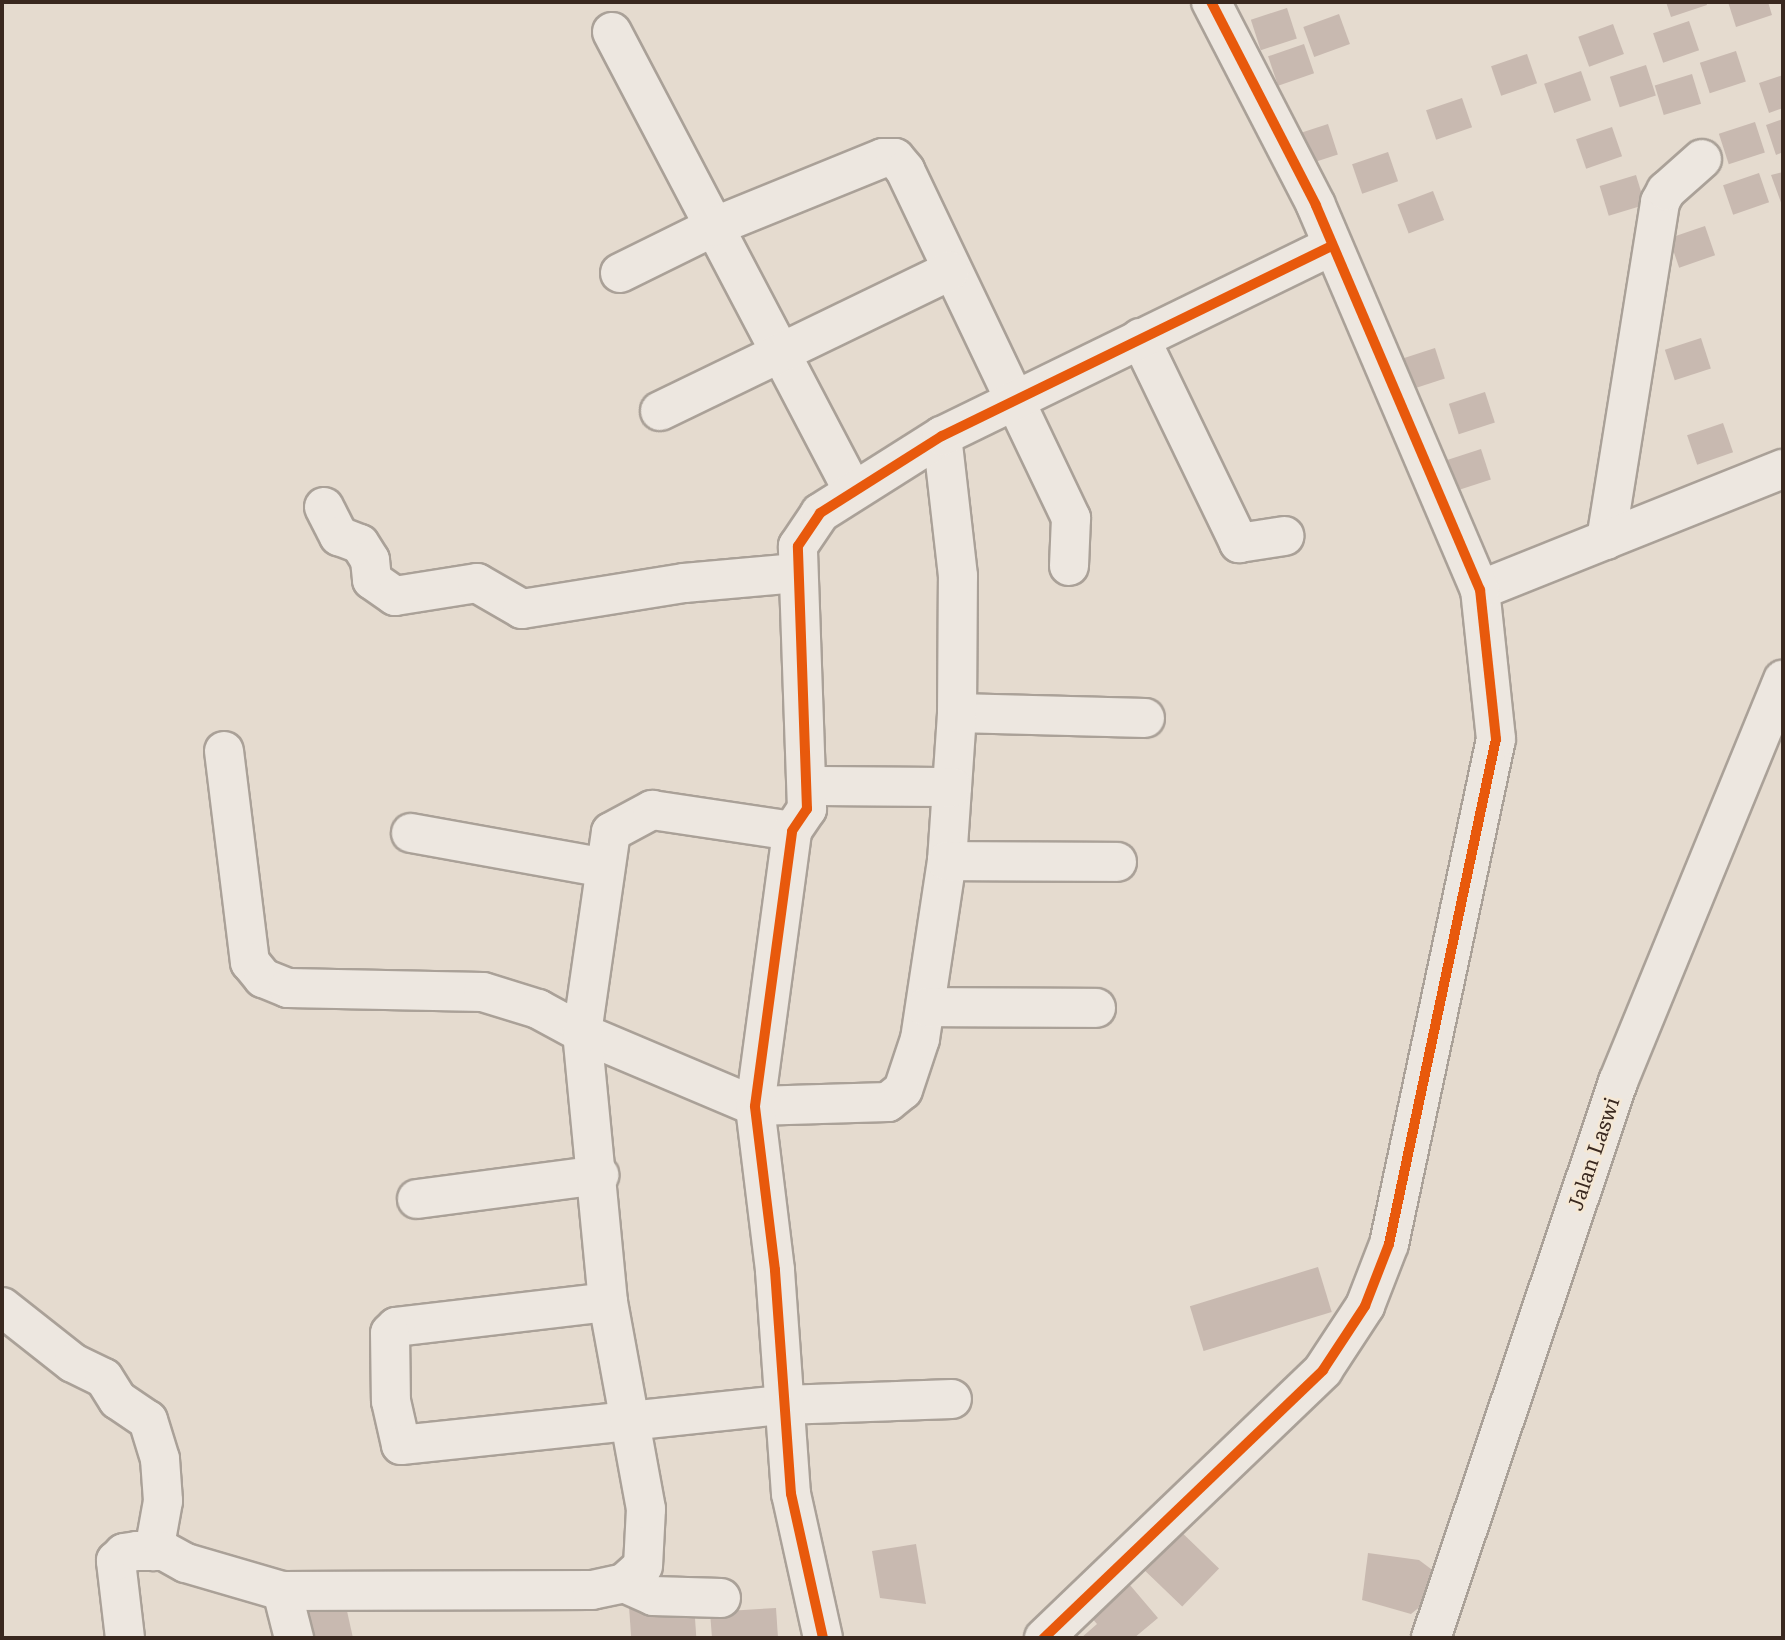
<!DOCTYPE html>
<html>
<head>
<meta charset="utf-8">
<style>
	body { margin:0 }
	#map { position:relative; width:1785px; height:1640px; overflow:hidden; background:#e5dbcf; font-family:"Roboto Serif",serif }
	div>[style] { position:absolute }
	.building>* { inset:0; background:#c8b9b0; transform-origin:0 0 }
	.roads { filter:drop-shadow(2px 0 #aaa198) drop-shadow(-2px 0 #aaa198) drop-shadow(0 2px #aaa198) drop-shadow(0 -2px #aaa198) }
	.minor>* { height:38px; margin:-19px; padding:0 19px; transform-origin:19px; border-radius:19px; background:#ede7e0 }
	.cycleway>* { height:10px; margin:-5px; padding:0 5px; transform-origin:5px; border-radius:5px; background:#e8590c }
	span { translate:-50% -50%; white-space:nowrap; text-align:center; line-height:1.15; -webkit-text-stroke:5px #f5e8d5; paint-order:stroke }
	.street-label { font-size:21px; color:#39281f }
	.frame { position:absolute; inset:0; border:4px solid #39281f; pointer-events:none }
</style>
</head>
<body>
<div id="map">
	<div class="building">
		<div style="clip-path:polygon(1666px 2px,1706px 2px,1707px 5px,1671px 17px)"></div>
		<div style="clip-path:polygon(1728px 2px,1768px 2px,1772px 15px,1736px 27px)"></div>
		<div style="left:1287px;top:8px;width:32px;height:38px;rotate:72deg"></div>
		<div style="left:1339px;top:14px;width:32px;height:38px;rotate:70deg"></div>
		<div style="left:1689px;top:21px;width:31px;height:38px;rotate:71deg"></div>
		<div style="left:1613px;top:24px;width:32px;height:37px;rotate:70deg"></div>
		<div style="left:1304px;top:44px;width:31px;height:38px;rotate:71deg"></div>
		<div style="left:1736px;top:51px;width:32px;height:38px;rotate:72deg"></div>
		<div style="left:1527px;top:54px;width:31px;height:38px;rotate:71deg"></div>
		<div style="left:1646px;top:65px;width:32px;height:38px;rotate:72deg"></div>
		<div style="left:1581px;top:71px;width:31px;height:39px;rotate:71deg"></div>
		<div style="left:1692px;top:74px;width:31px;height:39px;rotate:73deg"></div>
		<div style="clip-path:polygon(1783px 75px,1783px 108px,1769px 113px,1759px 83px)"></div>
		<div style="left:1462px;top:98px;width:31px;height:38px;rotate:71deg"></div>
		<div style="clip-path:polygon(1783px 119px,1783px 152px,1776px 155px,1766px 125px)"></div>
		<div style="left:1755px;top:122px;width:32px;height:38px;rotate:72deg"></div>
		<div style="left:1328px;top:124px;width:32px;height:38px;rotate:72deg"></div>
		<div style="left:1612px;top:127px;width:31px;height:38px;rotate:71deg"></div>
		<div style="left:1388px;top:152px;width:31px;height:38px;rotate:71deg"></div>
		<div style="clip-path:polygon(1783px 172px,1783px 208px,1771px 175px)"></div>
		<div style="left:1759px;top:173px;width:31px;height:38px;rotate:71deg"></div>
		<div style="left:1636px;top:175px;width:31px;height:38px;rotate:73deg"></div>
		<div style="left:1433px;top:191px;width:31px;height:38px;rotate:69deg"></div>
		<div style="left:1705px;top:226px;width:31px;height:38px;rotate:71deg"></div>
		<div style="left:1701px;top:338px;width:32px;height:38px;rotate:72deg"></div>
		<div style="left:1435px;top:348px;width:32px;height:38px;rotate:72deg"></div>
		<div style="left:1485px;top:392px;width:32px;height:38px;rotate:72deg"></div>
		<div style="left:1723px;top:423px;width:31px;height:38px;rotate:71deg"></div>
		<div style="left:1481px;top:449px;width:32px;height:38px;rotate:72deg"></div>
		<div style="left:1318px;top:1267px;width:47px;height:134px;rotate:73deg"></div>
		<div style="left:1173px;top:1524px;width:64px;height:53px;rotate:44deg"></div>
		<div style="clip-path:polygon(916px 1544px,926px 1604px,880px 1598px,872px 1551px)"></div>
		<div style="clip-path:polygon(1368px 1553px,1419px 1560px,1439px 1575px,1432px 1597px,1411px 1614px,1362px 1600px)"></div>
		<div style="clip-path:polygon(1124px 1578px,1158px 1618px,1134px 1638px,1081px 1638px,1097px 1624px,1085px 1610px)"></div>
		<div style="clip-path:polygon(345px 1602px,353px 1638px,309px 1638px,303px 1611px)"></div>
		<div style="left:694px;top:1604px;width:32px;height:65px;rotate:86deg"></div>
		<div style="clip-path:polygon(776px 1608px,778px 1638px,712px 1638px,710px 1612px)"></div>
	</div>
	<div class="roads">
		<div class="minor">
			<div style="left:612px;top:32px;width:516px;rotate:62.29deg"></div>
			<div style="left:620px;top:273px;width:104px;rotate:-26.3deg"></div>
			<div style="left:713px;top:227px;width:183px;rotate:-22.1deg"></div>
			<div style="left:883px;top:158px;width:12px"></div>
			<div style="left:895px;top:158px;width:16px;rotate:50deg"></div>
			<div style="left:905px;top:170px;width:386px;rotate:64.5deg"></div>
			<div style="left:1071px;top:518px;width:48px;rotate:92.4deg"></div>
			<div style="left:1140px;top:338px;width:228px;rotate:64.2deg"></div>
			<div style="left:1239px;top:543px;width:46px;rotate:-8.8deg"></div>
			<div style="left:660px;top:411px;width:322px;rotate:-25.8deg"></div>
			<div style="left:324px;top:507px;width:33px;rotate:63deg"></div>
			<div style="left:339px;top:536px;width:22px;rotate:21deg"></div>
			<div style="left:360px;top:544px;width:19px;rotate:58deg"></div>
			<div style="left:370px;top:560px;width:20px;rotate:84deg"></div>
			<div style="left:372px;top:580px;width:28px;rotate:35deg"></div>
			<div style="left:395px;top:596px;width:83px;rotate:-9deg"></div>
			<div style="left:477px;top:583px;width:52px;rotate:30deg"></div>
			<div style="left:522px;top:609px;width:164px;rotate:-9.1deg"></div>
			<div style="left:684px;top:583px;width:113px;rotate:-5.1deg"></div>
			<div style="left:1606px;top:540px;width:342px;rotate:-80.9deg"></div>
			<div style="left:1660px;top:202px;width:13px;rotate:-61deg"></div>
			<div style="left:1666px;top:191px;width:48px;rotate:-41.6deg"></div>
			<div style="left:1480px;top:590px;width:326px;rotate:-21.8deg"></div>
			<div style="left:957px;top:713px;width:188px;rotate:1.5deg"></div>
			<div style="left:224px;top:751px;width:213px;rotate:83deg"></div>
			<div style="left:250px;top:962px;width:21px;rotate:51deg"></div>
			<div style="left:263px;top:978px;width:27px;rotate:22deg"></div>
			<div style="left:288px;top:988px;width:195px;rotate:1.2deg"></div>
			<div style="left:483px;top:992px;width:58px;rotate:17.2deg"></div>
			<div style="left:538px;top:1009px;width:50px;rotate:28.6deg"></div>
			<div style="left:582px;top:1033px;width:188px;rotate:22.9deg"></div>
			<div style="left:755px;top:1106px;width:133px;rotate:-1.7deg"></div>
			<div style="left:888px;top:1102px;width:19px;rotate:-39deg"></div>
			<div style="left:903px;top:1090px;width:54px;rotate:-71.6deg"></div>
			<div style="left:920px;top:1039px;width:180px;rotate:-81.4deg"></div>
			<div style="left:947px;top:861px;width:148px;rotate:-86.1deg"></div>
			<div style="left:957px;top:713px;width:137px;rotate:-89.6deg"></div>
			<div style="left:958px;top:576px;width:141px;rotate:-96.5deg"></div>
			<div style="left:809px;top:786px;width:143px;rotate:0.4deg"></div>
			<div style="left:411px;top:833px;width:197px;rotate:10.2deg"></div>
			<div style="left:947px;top:861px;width:170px;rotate:0.3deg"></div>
			<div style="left:926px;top:1007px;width:170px;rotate:0.3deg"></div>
			<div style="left:417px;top:1199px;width:184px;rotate:-7.5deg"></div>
			<div style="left:608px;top:1302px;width:213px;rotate:173.3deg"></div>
			<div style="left:396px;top:1327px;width:8px;rotate:135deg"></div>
			<div style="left:390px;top:1333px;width:68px;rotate:89.2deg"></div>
			<div style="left:391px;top:1401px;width:45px;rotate:77.2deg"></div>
			<div style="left:401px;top:1445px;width:383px;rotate:-6deg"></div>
			<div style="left:782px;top:1405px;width:170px;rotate:-2deg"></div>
			<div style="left:2px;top:1307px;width:90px;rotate:38.3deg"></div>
			<div style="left:73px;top:1363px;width:34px;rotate:26deg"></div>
			<div style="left:104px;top:1378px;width:26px;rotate:58deg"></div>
			<div style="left:118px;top:1400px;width:36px;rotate:34deg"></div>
			<div style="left:148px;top:1420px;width:41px;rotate:72.9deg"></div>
			<div style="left:160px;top:1459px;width:42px;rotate:85.9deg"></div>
			<div style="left:163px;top:1501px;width:51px;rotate:100.2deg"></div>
			<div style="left:624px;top:1583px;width:32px;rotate:24deg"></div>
			<div style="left:653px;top:1596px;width:68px;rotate:1.7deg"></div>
			<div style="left:282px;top:1591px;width:49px;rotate:75.7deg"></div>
			<div style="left:125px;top:1638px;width:78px;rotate:-96.7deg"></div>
			<div style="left:116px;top:1561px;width:11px;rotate:-45deg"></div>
			<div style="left:124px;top:1553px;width:13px;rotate:-9deg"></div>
			<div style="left:137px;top:1551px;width:27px"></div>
			<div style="left:164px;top:1551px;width:25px;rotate:29deg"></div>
			<div style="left:186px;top:1563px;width:100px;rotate:16.3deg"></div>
			<div style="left:282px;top:1591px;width:310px;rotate:-0.2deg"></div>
			<div style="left:592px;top:1590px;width:33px;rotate:-12deg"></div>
			<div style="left:624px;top:1583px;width:25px;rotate:-42deg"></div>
			<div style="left:643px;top:1566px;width:57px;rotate:-87deg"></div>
			<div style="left:646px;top:1509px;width:210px;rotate:-100.4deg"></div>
			<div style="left:608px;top:1302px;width:270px;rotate:-95.5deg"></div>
			<div style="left:582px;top:1033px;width:203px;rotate:-81.8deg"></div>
			<div style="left:611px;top:832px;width:47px;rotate:-28.2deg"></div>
			<div style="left:652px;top:810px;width:142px;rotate:8.5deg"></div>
			<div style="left:823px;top:1638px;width:148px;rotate:-102.5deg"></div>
			<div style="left:791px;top:1494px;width:225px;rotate:-94.1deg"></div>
			<div style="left:775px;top:1270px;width:165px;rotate:-97deg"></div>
			<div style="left:755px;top:1106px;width:277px;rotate:-82.3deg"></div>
			<div style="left:792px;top:831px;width:27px;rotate:-56deg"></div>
			<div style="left:807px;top:809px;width:263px;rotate:-92deg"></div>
			<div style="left:798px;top:546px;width:40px;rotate:-56deg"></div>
			<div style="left:820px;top:513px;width:144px;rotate:-32.3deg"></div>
			<div style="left:942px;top:436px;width:433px;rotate:-26deg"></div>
			<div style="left:1044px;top:1638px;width:387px;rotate:-43.8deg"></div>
			<div style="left:1323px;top:1370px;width:77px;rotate:-56.7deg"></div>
			<div style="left:1365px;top:1306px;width:66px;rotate:-68.8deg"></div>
			<div style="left:1389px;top:1244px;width:516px;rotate:-78.04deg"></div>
			<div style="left:1496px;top:739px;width:150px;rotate:-96.1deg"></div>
			<div style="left:1480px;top:590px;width:418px;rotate:-113.1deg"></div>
			<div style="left:1316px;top:205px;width:229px;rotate:-117.3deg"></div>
			<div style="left:1431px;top:1638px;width:587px;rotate:-71.41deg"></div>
			<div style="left:1618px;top:1082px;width:435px;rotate:-67.7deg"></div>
		</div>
	</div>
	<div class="cycleway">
		<div style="left:823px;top:1638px;width:148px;rotate:-102.5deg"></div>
		<div style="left:791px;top:1494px;width:225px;rotate:-94.1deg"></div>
		<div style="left:775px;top:1270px;width:165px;rotate:-97deg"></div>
		<div style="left:755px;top:1106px;width:277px;rotate:-82.3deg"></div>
		<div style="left:792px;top:831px;width:27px;rotate:-56deg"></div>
		<div style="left:807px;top:809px;width:263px;rotate:-92deg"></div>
		<div style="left:798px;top:546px;width:40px;rotate:-56deg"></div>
		<div style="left:820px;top:513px;width:144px;rotate:-32.3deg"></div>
		<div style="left:942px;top:436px;width:433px;rotate:-26deg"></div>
		<div style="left:1044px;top:1638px;width:387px;rotate:-43.8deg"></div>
		<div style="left:1323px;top:1370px;width:77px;rotate:-56.7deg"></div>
		<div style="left:1365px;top:1306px;width:66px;rotate:-68.8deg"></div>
		<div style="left:1389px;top:1244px;width:516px;rotate:-78.04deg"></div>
		<div style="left:1496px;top:739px;width:150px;rotate:-96.1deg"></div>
		<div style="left:1480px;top:590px;width:418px;rotate:-113.1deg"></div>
		<div style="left:1316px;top:205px;width:229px;rotate:-117.3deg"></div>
	</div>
	<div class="street-label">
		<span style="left:1594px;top:1154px;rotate:-71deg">Jalan Laswi</span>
	</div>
	<div class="frame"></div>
</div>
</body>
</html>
